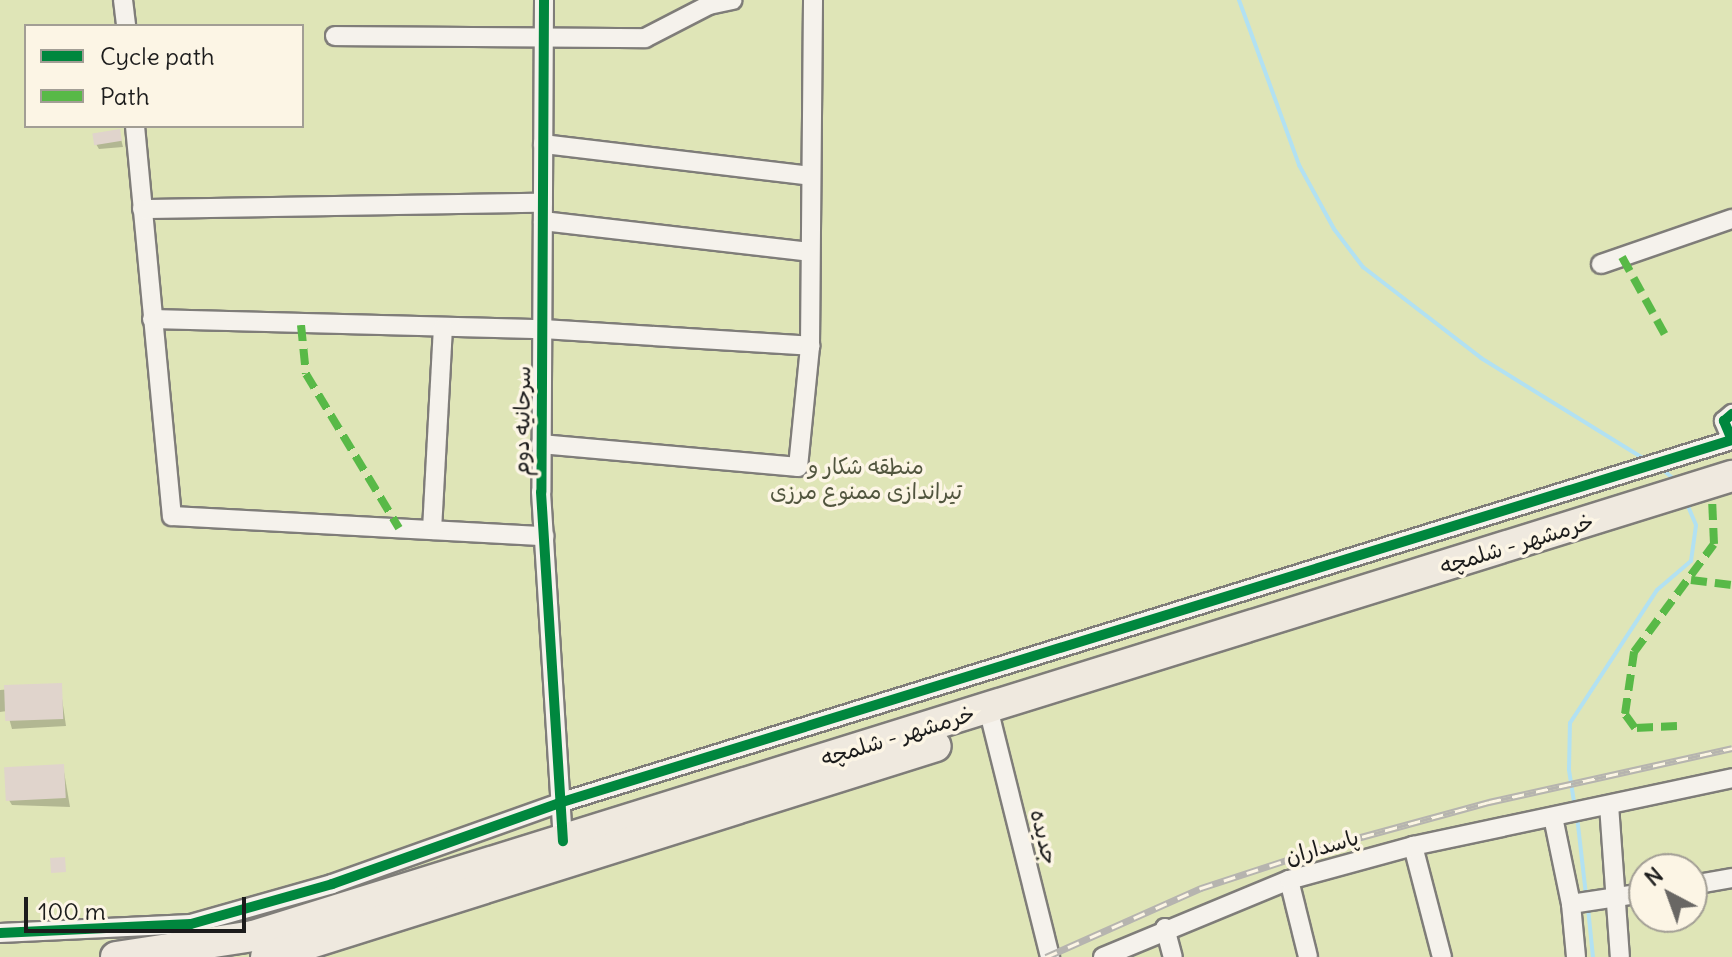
<!DOCTYPE html>
<html>
<head>
<meta charset="utf-8">
<style>
	body { margin:0 }
	#map { position:relative; width:1732px; height:957px; overflow:hidden; background:#f7f3ea; font-family:Delius,"Playpen Sans Arabic",sans-serif }
	div>[style] { position:absolute }
	.green>* { inset:0; background:#dfe5b7 }
	.shadow>* { inset:0; background:#0003 }
	.stream>* { height:4px; margin:-2px; padding:0 2px; transform-origin:2px; border-radius:2px; background:#b2e1f2 }
	.building>* { inset:0; background:#e0d4cc; transform-origin:0 0 }
	.roads { filter:drop-shadow(2px 0 #7f7d79) drop-shadow(-2px 0 #7f7d79) drop-shadow(0 2px #7f7d79) drop-shadow(0 -2px #7f7d79) }
	.minor>* { height:18px; margin:-9px; padding:0 9px; transform-origin:9px; border-radius:9px; background:#f5f2ec }
	.trunk>* { height:30px; margin:-15px; padding:0 15px; transform-origin:15px; border-radius:15px; background:#efe9df }
	.rail>* { height:7px; margin-top:-3.5px; transform-origin:0; background:repeating-linear-gradient(90deg,#fcf5e5 0 12px,#b6b4af 0 24px); box-sizing:border-box; border-block:2px solid #b6b4af }
	.quiet>* { height:8px; margin-top:-4px; transform-origin:0; background:repeating-linear-gradient(90deg,#58b947 0 16px,transparent 0 24px) }
	.cycleway>* { height:10px; margin:-5px; padding:0 5px; transform-origin:5px; border-radius:5px; background:#00873e }
	span { translate:-50% -50%; white-space:nowrap; text-align:center; line-height:1.15; -webkit-text-stroke:7px #fcf5e5; paint-order:stroke }
	.street-label { font-size:22px; color:#1c1c1c }
	.park-label { font-size:22px; color:#51553e }
	.legend { position:absolute; left:24px; top:24px; width:280px; height:104px; box-sizing:border-box; background:#fcf5e5; border:2px solid #a29e95; margin:0; padding:10px 14px; list-style:none; font-size:24px; color:#1c1c1c }
	.legend li { display:flex; align-items:center; gap:16px; height:40px }
	.legend b { width:40px; border:2px solid #a29e95 }
	.north { position:absolute; left:1628px; top:853px; width:80px; height:80px; box-sizing:border-box; background:#fcf5e5; border:2px solid #a29e95; border-radius:50%; rotate:319deg; font-size:22px; font-weight:700; line-height:32px; text-align:center; color:#1c1c1c }
	.north::after { content:''; display:block; margin:auto; width:28px; height:36px; background:#696764; clip-path:polygon(50% 0,100% 100%,50% 72%,0 100%) }
	.scale { position:absolute; left:24px; top:897px; width:222px; height:36px; box-sizing:border-box; border:4px solid #1c1c1c; border-top:0; padding-left:10px; font-size:24px; line-height:28px; white-space:nowrap; color:#1c1c1c; -webkit-text-stroke:6px #fcf5e5; paint-order:stroke }
</style>
</head>
<body>
<div id="map">
	<div class="green">
		<div style="clip-path:polygon(evenodd,0 0,1732px 0,1732px 957px,0 957px,0 0,26px 26px,302px 26px,302px 126px,26px 126px,26px 26px,0 0,1644px 869px,1692px 869px,1692px 917px,1644px 917px,1644px 869px)"></div>
	</div>
	<div class="shadow">
		<div style="clip-path:polygon(119px 131px,123px 147px,99px 149px,96px 144px)"></div>
		<div style="clip-path:polygon(60px 685px,66px 726px,12px 729px,7px 711px,0 712px,0 690px)"></div>
		<div style="clip-path:polygon(63px 766px,70px 807px,12px 805px,7px 797px)"></div>
	</div>
	<div class="stream">
		<div style="left:1239px;top:0;width:176px;rotate:70deg"></div>
		<div style="left:1299px;top:165px;width:73px;rotate:61.3deg"></div>
		<div style="left:1334px;top:229px;width:48px;rotate:52.7deg"></div>
		<div style="left:1363px;top:267px;width:149px;rotate:37.6deg"></div>
		<div style="left:1481px;top:358px;width:194px;rotate:31.7deg"></div>
		<div style="left:1661px;top:468px;width:21px;rotate:41deg"></div>
		<div style="left:1575px;top:808px;width:39px;rotate:-99deg"></div>
		<div style="left:1569px;top:769px;width:46px;rotate:-88.8deg"></div>
		<div style="left:1570px;top:723px;width:159px;rotate:-56.8deg"></div>
		<div style="left:1657px;top:590px;width:45px;rotate:-40.5deg"></div>
		<div style="left:1691px;top:561px;width:36px;rotate:-82deg"></div>
		<div style="left:1696px;top:525px;width:26px;rotate:-113deg"></div>
		<div style="left:1577px;top:816px;width:80px;rotate:83.5deg"></div>
		<div style="left:1588px;top:908px;width:49px;rotate:84.2deg"></div>
	</div>
	<div class="building">
		<div style="left:120px;top:129px;width:12px;height:28px;rotate:81deg"></div>
		<div style="left:62px;top:683px;width:36px;height:58px;rotate:88deg"></div>
		<div style="left:64px;top:764px;width:34px;height:60px;rotate:87deg"></div>
		<div style="left:65px;top:857px;width:15px;height:15px;rotate:86deg"></div>
	</div>
	<div class="roads">
		<div class="minor">
			<div style="left:123px;top:0;width:26px;rotate:83deg"></div>
			<div style="left:544px;top:0;width:492px;rotate:90.3deg"></div>
			<div style="left:541px;top:492px;width:350px;rotate:86.4deg"></div>
			<div style="left:335px;top:36px;width:310px;rotate:0.4deg"></div>
			<div style="left:645px;top:38px;width:72px;rotate:-27.3deg"></div>
			<div style="left:709px;top:5px;width:24px;rotate:-12deg"></div>
			<div style="left:135px;top:126px;width:392px;rotate:84.6deg"></div>
			<div style="left:172px;top:516px;width:373px;rotate:3.1deg"></div>
			<div style="left:543px;top:144px;width:269px;rotate:6.8deg"></div>
			<div style="left:142px;top:209px;width:401px;rotate:-0.9deg"></div>
			<div style="left:543px;top:221px;width:268px;rotate:6.6deg"></div>
			<div style="left:1601px;top:264px;width:139px;rotate:-19deg"></div>
			<div style="left:152px;top:319px;width:391px;rotate:1.5deg"></div>
			<div style="left:543px;top:329px;width:268px;rotate:3.6deg"></div>
			<div style="left:541px;top:444px;width:258px;rotate:5.1deg"></div>
			<div style="left:798px;top:467px;width:122px;rotate:-84.3deg"></div>
			<div style="left:810px;top:346px;width:346px;rotate:-89.5deg"></div>
			<div style="left:432px;top:530px;width:203px;rotate:-86.9deg"></div>
			<div style="left:988px;top:708px;width:257px;rotate:76deg"></div>
			<div style="left:1609px;top:805px;width:152px;rotate:85.9deg"></div>
			<div style="left:1553px;top:817px;width:89px;rotate:78.3deg"></div>
			<div style="left:1571px;top:904px;width:74px;rotate:-8.6deg"></div>
			<div style="left:1413px;top:846px;width:115px;rotate:75.4deg"></div>
			<div style="left:1289px;top:880px;width:79px;rotate:76.1deg"></div>
			<div style="left:1692px;top:885px;width:41px;rotate:-9.9deg"></div>
			<div style="left:1571px;top:904px;width:53px;rotate:84.6deg"></div>
			<div style="left:1165px;top:928px;width:30px;rotate:75deg"></div>
			<div style="left:0;top:933px;width:191px;rotate:-2.7deg"></div>
			<div style="left:191px;top:924px;width:147px;rotate:-15.8deg"></div>
			<div style="left:332px;top:884px;width:241px;rotate:-19.6deg"></div>
			<div style="left:559px;top:803px;width:1228px;rotate:-17.2deg"></div>
			<div style="left:1732px;top:440px;width:21px;rotate:-113deg"></div>
			<div style="left:1724px;top:421px;width:11px;rotate:-41deg"></div>
			<div style="left:1103px;top:957px;width:201px;rotate:-22.5deg"></div>
			<div style="left:1289px;top:880px;width:129px;rotate:-15.3deg"></div>
			<div style="left:1413px;top:846px;width:326px;rotate:-12deg"></div>
		</div>
		<div class="trunk">
			<div style="left:116px;top:957px;width:139px;rotate:-8.7deg"></div>
			<div style="left:253px;top:936px;width:1549px;rotate:-17.28deg"></div>
			<div style="left:266px;top:957px;width:702px;rotate:-17.48deg"></div>
		</div>
	</div>
	<div class="rail">
		<div style="left:1046px;top:957px;width:170px;rotate:-24deg"></div>
		<div style="left:1201px;top:888px;width:145px;rotate:-18.1deg"></div>
		<div style="left:1339px;top:843px;width:156px;rotate:-15.3deg"></div>
		<div style="left:1489px;top:802px;width:249px;rotate:-12.5deg"></div>
	</div>
	<div class="quiet">
		<div style="left:1622px;top:257px;width:89px;rotate:61.1deg"></div>
		<div style="left:301px;top:325px;width:49px;rotate:84.2deg"></div>
		<div style="left:306px;top:374px;width:180px;rotate:58.9deg"></div>
		<div style="left:1691px;top:580px;width:41px;rotate:7deg"></div>
		<div style="left:1677px;top:726px;width:42px;rotate:177.3deg"></div>
		<div style="left:1635px;top:728px;width:17px;rotate:-126deg"></div>
		<div style="left:1625px;top:714px;width:63px;rotate:-81.7deg"></div>
		<div style="left:1634px;top:652px;width:134px;rotate:-53.5deg"></div>
		<div style="left:1714px;top:544px;width:45px;rotate:-92.5deg"></div>
	</div>
	<div class="cycleway">
		<div style="left:544px;top:0;width:492px;rotate:90.3deg"></div>
		<div style="left:541px;top:492px;width:350px;rotate:86.4deg"></div>
		<div style="left:0;top:933px;width:191px;rotate:-2.7deg"></div>
		<div style="left:191px;top:924px;width:147px;rotate:-15.8deg"></div>
		<div style="left:332px;top:884px;width:241px;rotate:-19.6deg"></div>
		<div style="left:559px;top:803px;width:1228px;rotate:-17.2deg"></div>
		<div style="left:1732px;top:440px;width:21px;rotate:-113deg"></div>
		<div style="left:1724px;top:421px;width:11px;rotate:-41deg"></div>
	</div>
	<div class="street-label">
		<span style="left:522px;top:421px;rotate:-89deg">سرحانیه دوم</span>
		<span style="left:1517px;top:544px;rotate:-17deg">خرمشهر - شلمچه</span>
		<span style="left:898px;top:736px;rotate:-17deg">خرمشهر - شلمچه</span>
		<span style="left:1044px;top:837px;rotate:76deg">جدیده</span>
		<span style="left:1322px;top:847px;rotate:-16deg">پاسداران</span>
	</div>
	<div class="park-label">
		<span style="left:866px;top:479px">منطقه شکار و<br>تیراندازی ممنوع مرزی</span>
	</div>
	<ul class="legend">
	<li><b style="height:10px;background:#00873e"></b>Cycle path</li>
	<li><b style="height:10px;background:#58b947"></b>Path</li>
	</ul>
	<div class="north">N</div>
	<div class="scale">100 m</div>
</div>
</body>
</html>
